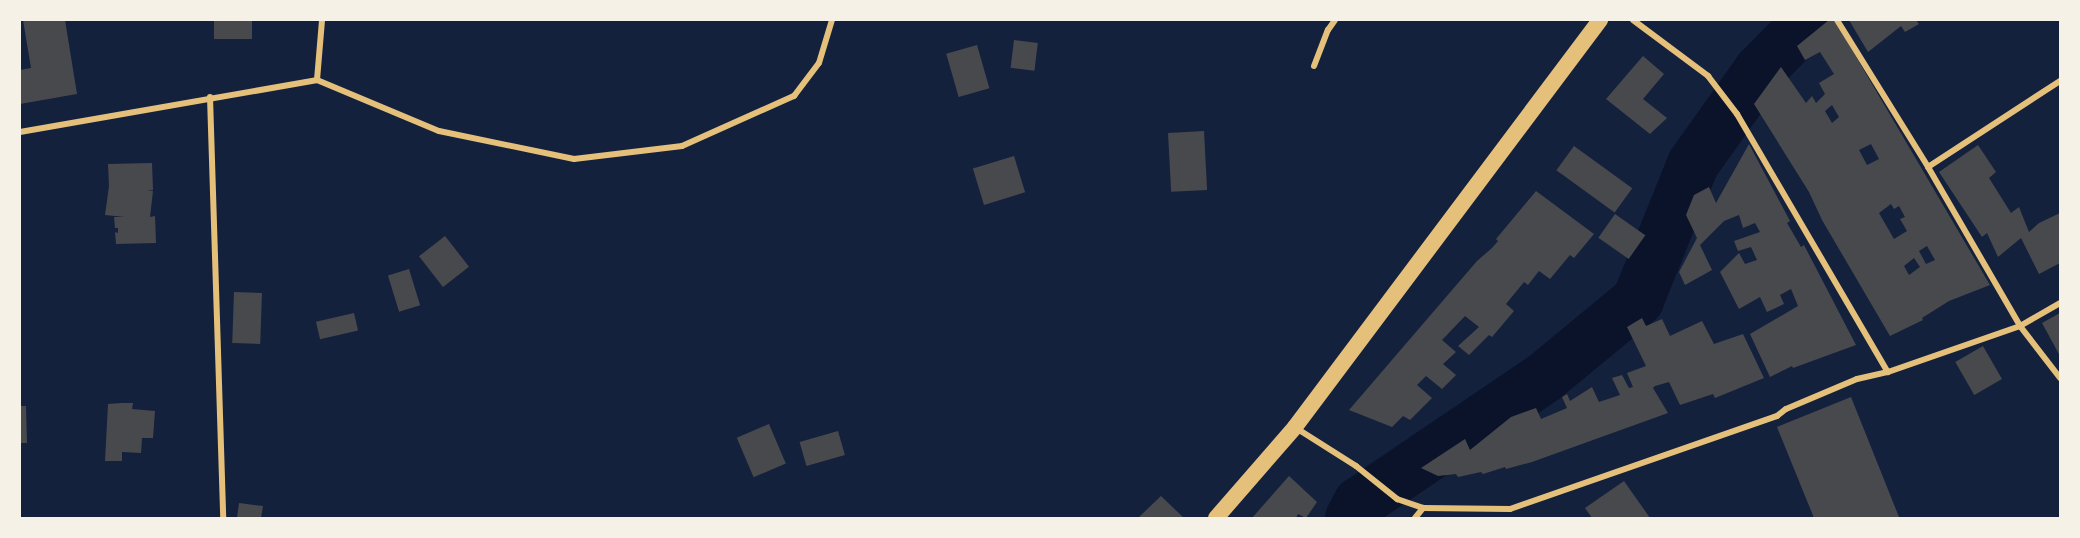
<!DOCTYPE html>
<html>
<head>
<meta charset="utf-8">
<style>
	body { margin:0 }
	#map { position:relative; width:2080px; height:538px; overflow:hidden; background:#14213d; font-family:"Golos Text",sans-serif }
	div>[style] { position:absolute }
	.river>* { height:52px; margin:-26px; padding:0 26px; transform-origin:26px; border-radius:26px; background:#0b132b }
	.building>* { inset:0; background:#48494c; transform-origin:0 0 }
	.minor>* { height:6px; margin:-3px; padding:0 3px; transform-origin:3px; border-radius:3px; background:#e5c07b }
	.trunk>* { height:16px; margin:-8px; padding:0 8px; transform-origin:8px; border-radius:8px; background:#e5c07b }
	span { translate:-50% -50%; white-space:nowrap; text-align:center; line-height:1.15; -webkit-text-stroke:6px #f6f1e7; paint-order:stroke }
	.frame { position:absolute; inset:0; border:21px solid #f6f1e7; pointer-events:none }
</style>
</head>
<body>
<div id="map">
	<div class="river">
		<div style="left:1351px;top:518px;width:17px;rotate:-62deg"></div>
		<div style="left:1359px;top:503px;width:225px;rotate:-34.1deg"></div>
		<div style="left:1545px;top:377px;width:121px;rotate:-39.6deg"></div>
		<div style="left:1638px;top:300px;width:147px;rotate:-68deg"></div>
		<div style="left:1693px;top:164px;width:114px;rotate:-54.6deg"></div>
		<div style="left:1759px;top:71px;width:71px;rotate:-45.6deg"></div>
	</div>
	<div class="building">
		<div style="clip-path:polygon(23px 20px,65px 20px,77px 94px,20px 104px,20px 70px,31px 68px)"></div>
		<div style="left:214px;top:20px;width:38px;height:19px"></div>
		<div style="clip-path:polygon(evenodd,1829px 20px,1834px 20px,1845px 38px,1990px 285px,1949px 301px,1922px 318px,1923px 320px,1890px 336px,1822px 220px,1809px 192px,1754px 104px,1781px 67px,1806px 103px,1812px 96px,1816px 103px,1825px 94px,1819px 83px,1834px 74px,1820px 52px,1805px 60px,1797px 46px,1829px 20px,1832px 105px,1839px 117px,1832px 123px,1825px 111px,1832px 105px,1829px 20px,1871px 144px,1879px 159px,1867px 165px,1859px 150px,1871px 144px,1829px 20px,1891px 204px,1894px 209px,1899px 206px,1905px 217px,1900px 219px,1907px 231px,1894px 239px,1879px 213px,1891px 204px,1829px 20px,1927px 246px,1935px 260px,1926px 264px,1919px 251px,1927px 246px,1829px 20px,1914px 258px,1920px 267px,1909px 275px,1904px 266px,1914px 258px)"></div>
		<div style="clip-path:polygon(1849px 20px,1916px 20px,1919px 24px,1905px 32px,1901px 26px,1868px 52px)"></div>
		<div style="left:1014px;top:40px;width:24px;height:28px;rotate:7deg"></div>
		<div style="left:977px;top:45px;width:45px;height:32px;rotate:74deg"></div>
		<div style="clip-path:polygon(1643px 56px,1664px 74px,1643px 99px,1667px 118px,1650px 134px,1606px 99px)"></div>
		<div style="left:1204px;top:131px;width:59px;height:36px;rotate:87deg"></div>
		<div style="clip-path:polygon(1749px 144px,1790px 221px,1787px 223px,1801px 247px,1804px 245px,1856px 345px,1793px 368px,1792px 366px,1770px 377px,1750px 334px,1798px 306px,1791px 289px,1780px 295px,1784px 304px,1767px 312px,1760px 297px,1739px 309px,1720px 272px,1739px 253px,1745px 264px,1757px 260px,1751px 247px,1738px 251px,1734px 241px,1760px 232px,1755px 223px,1743px 228px,1739px 215px,1724px 221px,1700px 245px,1712px 270px,1685px 285px,1679px 272px,1697px 238px,1686px 215px,1694px 195px,1709px 187px,1716px 203px)"></div>
		<div style="clip-path:polygon(1978px 145px,1996px 172px,1989px 178px,2011px 213px,2019px 207px,2029px 232px,2039px 223px,2060px 213px,2060px 263px,2039px 274px,2021px 238px,1998px 257px,1987px 233px,1982px 237px,1939px 172px)"></div>
		<div style="left:1574px;top:146px;width:72px;height:30px;rotate:36deg"></div>
		<div style="left:1014px;top:156px;width:38px;height:43px;rotate:73deg"></div>
		<div style="clip-path:polygon(152px 163px,153px 190px,147px 190px,153px 191px,150px 217px,155px 216px,156px 243px,116px 244px,115px 232px,118px 233px,118px 228px,115px 228px,114px 217px,125px 217px,105px 215px,109px 186px,108px 164px)"></div>
		<div style="clip-path:polygon(1536px 191px,1594px 234px,1574px 258px,1570px 255px,1550px 279px,1539px 271px,1528px 285px,1524px 282px,1506px 304px,1514px 311px,1492px 337px,1489px 335px,1469px 355px,1458px 346px,1479px 327px,1465px 316px,1442px 340px,1456px 352px,1443px 364px,1456px 375px,1442px 389px,1426px 376px,1417px 385px,1432px 398px,1410px 420px,1403px 416px,1392px 427px,1349px 410px,1477px 261px,1492px 248px,1498px 241px,1496px 239px)"></div>
		<div style="left:1615px;top:214px;width:37px;height:29px;rotate:35deg"></div>
		<div style="left:445px;top:236px;width:39px;height:33px;rotate:52deg"></div>
		<div style="left:409px;top:269px;width:38px;height:22px;rotate:73deg"></div>
		<div style="left:234px;top:292px;width:28px;height:51px;rotate:2deg"></div>
		<div style="left:354px;top:313px;width:18px;height:39px;rotate:77deg"></div>
		<div style="clip-path:polygon(2060px 313px,2060px 356px,2042px 323px)"></div>
		<div style="clip-path:polygon(1642px 318px,1646px 326px,1662px 319px,1670px 336px,1702px 321px,1714px 344px,1743px 334px,1764px 378px,1715px 398px,1713px 394px,1680px 405px,1669px 382px,1655px 386px,1653px 388px,1668px 413px,1532px 462px,1506px 469px,1505px 467px,1483px 474px,1481px 472px,1458px 477px,1456px 474px,1438px 476px,1421px 468px,1465px 439px,1470px 450px,1511px 417px,1536px 408px,1541px 419px,1567px 408px,1562px 397px,1567px 394px,1570px 401px,1592px 387px,1599px 402px,1620px 395px,1612px 378px,1622px 375px,1629px 388px,1633px 387px,1627px 373px,1646px 366px,1627px 327px)"></div>
		<div style="left:1983px;top:346px;width:38px;height:32px;rotate:60deg"></div>
		<div style="clip-path:polygon(1851px 397px,1899px 517px,1895px 518px,1814px 518px,1777px 427px)"></div>
		<div style="clip-path:polygon(122px 403px,133px 403px,132px 409px,155px 411px,153px 438px,142px 438px,141px 453px,122px 452px,122px 461px,105px 461px,108px 404px)"></div>
		<div style="clip-path:polygon(20px 406px,26px 406px,27px 443px,20px 443px)"></div>
		<div style="left:769px;top:424px;width:43px;height:35px;rotate:67deg"></div>
		<div style="left:838px;top:431px;width:25px;height:40px;rotate:74deg"></div>
		<div style="clip-path:polygon(1289px 476px,1317px 502px,1306px 518px,1298px 514px,1296px 518px,1252px 518px)"></div>
		<div style="clip-path:polygon(1624px 481px,1650px 518px,1592px 518px,1585px 508px)"></div>
		<div style="clip-path:polygon(1161px 496px,1184px 518px,1138px 518px)"></div>
		<div style="clip-path:polygon(239px 503px,263px 506px,261px 518px,237px 518px)"></div>
	</div>
	<div class="minor">
		<div style="left:1633px;top:20px;width:94px;rotate:36.7deg"></div>
		<div style="left:1708px;top:76px;width:48px;rotate:52.7deg"></div>
		<div style="left:1737px;top:114px;width:299px;rotate:59.7deg"></div>
		<div style="left:1837px;top:20px;width:173px;rotate:58.2deg"></div>
		<div style="left:1928px;top:167px;width:184px;rotate:59.9deg"></div>
		<div style="left:2020px;top:326px;width:66px;rotate:52.4deg"></div>
		<div style="left:1314px;top:66px;width:39px;rotate:-69deg"></div>
		<div style="left:1328px;top:30px;width:12px;rotate:-55deg"></div>
		<div style="left:317px;top:80px;width:60px;rotate:-85.2deg"></div>
		<div style="left:210px;top:97px;width:421px;rotate:88.2deg"></div>
		<div style="left:20px;top:132px;width:302px;rotate:-9.9deg"></div>
		<div style="left:317px;top:80px;width:132px;rotate:22.7deg"></div>
		<div style="left:439px;top:131px;width:138px;rotate:11.7deg"></div>
		<div style="left:574px;top:159px;width:109px;rotate:-6.9deg"></div>
		<div style="left:682px;top:146px;width:123px;rotate:-24.1deg"></div>
		<div style="left:794px;top:96px;width:41px;rotate:-52.9deg"></div>
		<div style="left:819px;top:63px;width:45px;rotate:-73.2deg"></div>
		<div style="left:1928px;top:167px;width:158px;rotate:-33.1deg"></div>
		<div style="left:1296px;top:428px;width:71px;rotate:32.3deg"></div>
		<div style="left:1356px;top:466px;width:53px;rotate:38.8deg"></div>
		<div style="left:1397px;top:499px;width:28px;rotate:19deg"></div>
		<div style="left:1423px;top:508px;width:87px;rotate:0.7deg"></div>
		<div style="left:1510px;top:509px;width:283px;rotate:-19.2deg"></div>
		<div style="left:1777px;top:416px;width:11px;rotate:-38deg"></div>
		<div style="left:1786px;top:409px;width:77px;rotate:-22.9deg"></div>
		<div style="left:1857px;top:379px;width:32px;rotate:-13deg"></div>
		<div style="left:1888px;top:372px;width:140px;rotate:-19.2deg"></div>
		<div style="left:2020px;top:326px;width:46px;rotate:-29.9deg"></div>
		<div style="left:1415px;top:518px;width:13px;rotate:-51deg"></div>
	</div>
	<div class="trunk">
		<div style="left:1216px;top:518px;width:121px;rotate:-49deg"></div>
		<div style="left:1295px;top:427px;width:509px;rotate:-53.15deg"></div>
	</div>
	<div class="frame"></div>
</div>
</body>
</html>
